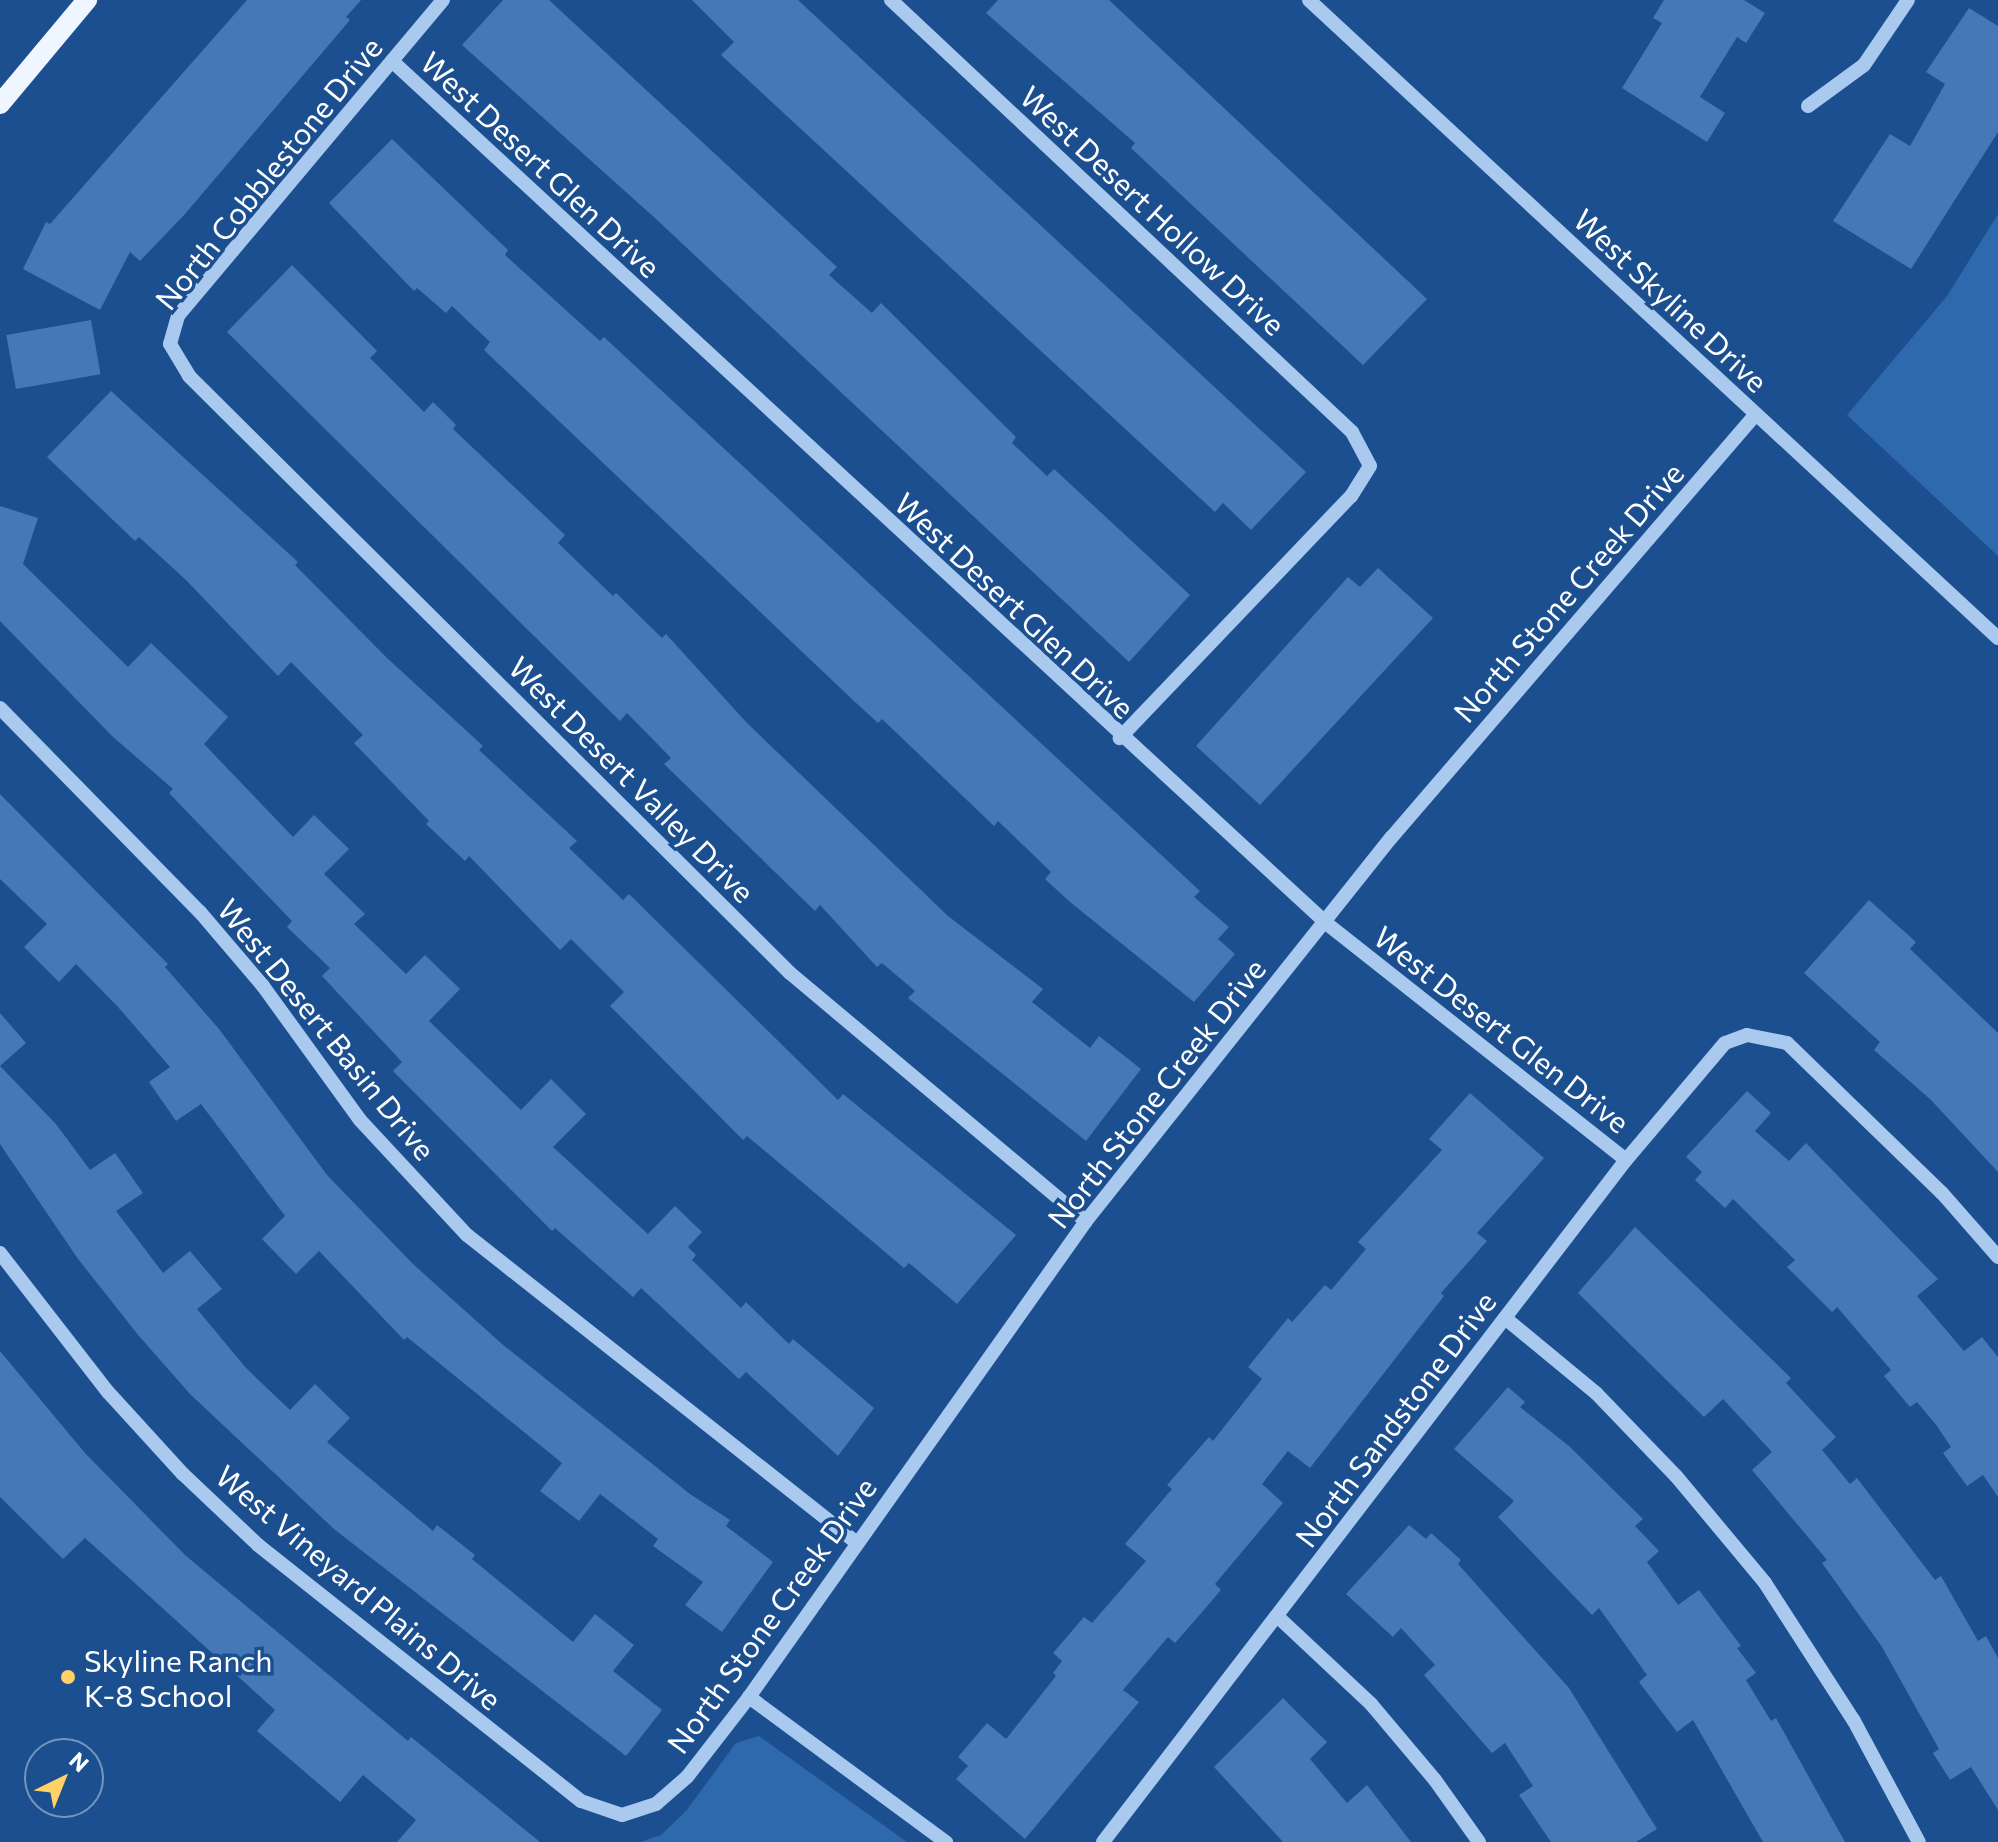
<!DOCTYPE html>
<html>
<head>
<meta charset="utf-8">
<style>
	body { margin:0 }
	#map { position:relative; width:1998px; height:1842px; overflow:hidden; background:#1b4f8f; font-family:Commissioner,sans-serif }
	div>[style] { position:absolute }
	.green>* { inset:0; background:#2e69ad }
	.building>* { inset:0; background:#4478b7; transform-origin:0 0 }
	.minor>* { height:14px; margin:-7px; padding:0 7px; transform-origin:7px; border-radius:7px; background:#a9c9ee }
	.major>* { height:20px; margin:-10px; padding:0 10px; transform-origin:10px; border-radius:10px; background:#f0f6ff }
	.dots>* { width:22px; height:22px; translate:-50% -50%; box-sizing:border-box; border:4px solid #1b4f8f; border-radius:50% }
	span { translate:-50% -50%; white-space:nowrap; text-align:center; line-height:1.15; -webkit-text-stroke:7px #1b4f8f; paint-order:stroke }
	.street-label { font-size:30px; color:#fff }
	.poi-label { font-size:30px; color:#fff }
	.left { translate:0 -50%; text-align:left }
	.north { position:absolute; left:24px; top:1738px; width:80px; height:80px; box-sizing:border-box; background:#1b4f8f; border:2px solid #7695bc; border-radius:50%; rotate:43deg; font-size:22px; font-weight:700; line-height:32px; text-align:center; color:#fff }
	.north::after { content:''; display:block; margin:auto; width:28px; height:36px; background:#ffd166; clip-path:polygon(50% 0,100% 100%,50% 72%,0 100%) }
</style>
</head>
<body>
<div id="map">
	<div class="green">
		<div style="clip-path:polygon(1998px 214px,1998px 556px,1847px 415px,1947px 296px)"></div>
		<div style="clip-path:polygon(759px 1736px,907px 1842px,640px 1842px,661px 1835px,686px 1811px,736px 1743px)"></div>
	</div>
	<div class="building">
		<div style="clip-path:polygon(247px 0,361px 0,346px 17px,350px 20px,185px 214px,140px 261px,130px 252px,100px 310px,23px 269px,46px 222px,50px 224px)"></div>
		<div style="clip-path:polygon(503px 0,549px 0,837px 267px,829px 275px,872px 313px,881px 303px,1016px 437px,1012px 443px,1047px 476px,1054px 469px,1190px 595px,1129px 662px,656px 219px,462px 45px)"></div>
		<div style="clip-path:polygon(692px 0,798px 0,1306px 472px,1251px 530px,1223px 503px,1215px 512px,721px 55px,734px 42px)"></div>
		<div style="clip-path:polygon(998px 0,1109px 0,1427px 299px,1363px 365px,1131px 148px,1135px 143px,986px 13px)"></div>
		<div style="clip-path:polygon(1664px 0,1744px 0,1765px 13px,1746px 43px,1737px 37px,1700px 97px,1725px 113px,1707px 142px,1622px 88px,1662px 23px,1653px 18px)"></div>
		<div style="clip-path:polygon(1969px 8px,1998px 26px,1998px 132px,1911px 269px,1833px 221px,1890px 134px,1910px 146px,1945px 84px,1926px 72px)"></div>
		<div style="clip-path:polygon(392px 139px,508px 250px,505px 255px,600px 341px,604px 337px,1200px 891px,1194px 897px,1229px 927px,1218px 939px,1235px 954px,1194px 1002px,1070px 902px,1045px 879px,1051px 872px,998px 821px,994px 826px,882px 719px,878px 723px,854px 701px,484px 350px,490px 342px,452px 306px,446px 313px,417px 288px,414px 291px,329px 203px)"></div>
		<div style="clip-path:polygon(292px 265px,377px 351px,370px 358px,424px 412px,433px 402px,456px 425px,453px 429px,565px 535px,558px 543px,613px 596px,616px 593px,662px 638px,666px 634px,747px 723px,948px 916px,1043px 989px,1032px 1002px,1090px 1048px,1099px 1036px,1141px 1069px,1086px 1141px,908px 998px,915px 991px,882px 963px,877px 967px,820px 905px,815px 911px,664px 764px,671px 758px,627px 713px,620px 721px,227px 332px)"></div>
		<div style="left:91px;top:320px;width:55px;height:86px;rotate:80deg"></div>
		<div style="clip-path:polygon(111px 391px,298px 562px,295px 565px,387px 658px,483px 746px,479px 750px,577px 841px,569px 848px,623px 900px,629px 894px,838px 1100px,843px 1094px,1016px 1235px,957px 1304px,909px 1263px,904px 1268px,747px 1136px,743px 1140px,610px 1006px,624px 992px,571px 939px,560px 950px,469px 856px,465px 861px,426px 824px,429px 821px,354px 743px,363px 735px,291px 662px,278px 676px,186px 580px,139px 537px,135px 541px,47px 457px)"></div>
		<div style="clip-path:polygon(0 506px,38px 518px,23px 564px,128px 667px,151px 643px,228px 717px,204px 744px,293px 837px,314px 815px,349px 849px,324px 874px,365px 914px,354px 924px,406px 974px,425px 955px,460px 989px,429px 1021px,521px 1110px,551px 1079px,586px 1114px,553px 1147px,648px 1234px,675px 1206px,702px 1232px,688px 1247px,696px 1255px,692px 1260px,741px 1308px,746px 1302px,789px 1344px,793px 1339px,874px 1408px,838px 1456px,746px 1372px,739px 1379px,641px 1288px,633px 1297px,555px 1228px,552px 1231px,393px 1071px,402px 1062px,322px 976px,330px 968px,287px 927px,292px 921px,169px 793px,173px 789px,112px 736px,0 621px)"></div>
		<div style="clip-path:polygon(1378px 568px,1433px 618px,1260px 805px,1196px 746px,1348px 577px,1360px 587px)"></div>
		<div style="clip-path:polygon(0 794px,168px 964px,165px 967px,219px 1029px,327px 1175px,413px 1264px,502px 1344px,690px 1494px,730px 1520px,726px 1526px,773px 1562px,722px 1632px,685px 1605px,703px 1582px,653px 1546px,658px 1539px,600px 1494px,579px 1521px,540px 1491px,562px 1463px,407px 1337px,404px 1340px,319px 1251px,296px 1274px,262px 1239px,285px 1216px,201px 1104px,176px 1121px,149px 1082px,170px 1067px,118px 1007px,76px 964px,59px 982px,24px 947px,47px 924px,0 879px)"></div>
		<div style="clip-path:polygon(1869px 900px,1916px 942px,1910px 949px,1998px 1033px,1998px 1172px,1931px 1100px,1874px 1050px,1880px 1042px,1804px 973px)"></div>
		<div style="clip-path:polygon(0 1013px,26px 1043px,0 1066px,56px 1124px,90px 1170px,115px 1153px,143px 1193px,116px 1211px,163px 1273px,190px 1251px,222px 1289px,197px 1309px,246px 1368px,290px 1410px,315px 1384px,350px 1418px,327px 1442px,433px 1531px,437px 1525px,475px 1555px,472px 1559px,573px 1642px,595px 1614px,634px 1645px,613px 1671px,662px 1710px,626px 1756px,334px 1529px,190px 1394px,139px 1336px,78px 1259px,0 1144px)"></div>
		<div style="clip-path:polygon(1747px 1091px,1771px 1113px,1755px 1131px,1789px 1161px,1806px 1143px,1938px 1279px,1917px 1296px,1964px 1351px,1982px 1337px,1998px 1357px,1998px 1497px,1983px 1475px,1967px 1486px,1943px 1453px,1951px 1447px,1937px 1426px,1917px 1402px,1910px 1407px,1884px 1376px,1891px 1370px,1837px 1307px,1832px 1312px,1787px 1267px,1795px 1260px,1733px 1199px,1725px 1208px,1695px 1180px,1702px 1172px,1686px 1157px)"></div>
		<div style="clip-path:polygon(1470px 1093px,1544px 1158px,1477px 1233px,1487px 1241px,1441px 1293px,1444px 1296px,1310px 1468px,1288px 1451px,1262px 1484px,1283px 1503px,1215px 1584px,1221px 1590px,1197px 1618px,1175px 1643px,1168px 1637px,1123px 1690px,1139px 1702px,1025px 1839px,956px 1779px,968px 1766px,958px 1757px,987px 1723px,1006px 1739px,1056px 1676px,1053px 1673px,1062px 1661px,1053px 1653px,1084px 1617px,1092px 1623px,1146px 1561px,1125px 1544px,1172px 1489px,1167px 1485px,1209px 1437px,1213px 1441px,1262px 1379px,1248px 1367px,1288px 1318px,1292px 1322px,1325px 1285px,1331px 1290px,1366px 1249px,1358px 1242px,1442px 1150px,1429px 1139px)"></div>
		<div style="clip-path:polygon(1635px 1227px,1791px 1378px,1786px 1383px,1836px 1437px,1822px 1450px,1850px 1484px,1857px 1478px,1935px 1580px,1941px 1576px,1978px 1641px,1986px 1636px,1998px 1658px,1998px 1810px,1971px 1767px,1950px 1780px,1933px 1753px,1939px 1749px,1882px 1647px,1822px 1563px,1827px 1560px,1752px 1470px,1772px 1452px,1723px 1399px,1704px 1417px,1578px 1293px)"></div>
		<div style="clip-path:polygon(0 1351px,85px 1453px,185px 1555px,408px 1741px,411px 1737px,540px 1842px,397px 1842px,416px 1820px,363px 1775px,340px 1802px,257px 1731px,275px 1710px,85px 1538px,63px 1559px,0 1497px)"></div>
		<div style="clip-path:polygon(1508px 1387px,1525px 1402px,1520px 1407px,1569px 1446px,1643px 1519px,1635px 1526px,1659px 1551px,1647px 1562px,1678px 1605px,1699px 1590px,1741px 1646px,1737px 1648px,1756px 1673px,1746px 1680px,1771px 1721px,1776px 1718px,1845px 1842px,1763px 1842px,1693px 1720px,1677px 1732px,1639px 1682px,1647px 1675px,1599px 1608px,1592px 1615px,1498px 1517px,1514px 1501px,1454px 1449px)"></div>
		<div style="clip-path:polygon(1409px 1525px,1426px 1539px,1431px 1533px,1461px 1560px,1458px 1564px,1569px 1688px,1657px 1829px,1636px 1842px,1551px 1842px,1519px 1795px,1533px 1786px,1505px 1743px,1492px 1753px,1424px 1675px,1435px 1665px,1401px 1628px,1393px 1637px,1346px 1594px)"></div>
		<div style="clip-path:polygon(1283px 1698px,1327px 1742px,1310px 1759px,1347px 1803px,1367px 1785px,1411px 1842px,1283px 1842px,1214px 1767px)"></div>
	</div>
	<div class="minor">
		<div style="left:443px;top:0;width:412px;rotate:130deg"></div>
		<div style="left:178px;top:316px;width:29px;rotate:106deg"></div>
		<div style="left:170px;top:344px;width:37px;rotate:59deg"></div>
		<div style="left:189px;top:376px;width:847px;rotate:44.81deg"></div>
		<div style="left:790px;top:973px;width:386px;rotate:40deg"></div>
		<div style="left:891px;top:0;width:632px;rotate:43.14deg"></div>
		<div style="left:1352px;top:432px;width:38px;rotate:62deg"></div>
		<div style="left:1370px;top:466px;width:36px;rotate:122deg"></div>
		<div style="left:1351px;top:496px;width:335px;rotate:133.7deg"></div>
		<div style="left:1309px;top:0;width:939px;rotate:42.8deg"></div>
		<div style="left:392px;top:61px;width:1271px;rotate:42.7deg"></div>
		<div style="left:1326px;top:923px;width:382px;rotate:38.3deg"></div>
		<div style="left:1808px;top:106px;width:69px;rotate:-36.2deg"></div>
		<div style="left:1864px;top:65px;width:78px;rotate:-55.9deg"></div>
		<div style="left:0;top:708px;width:286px;rotate:45.6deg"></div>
		<div style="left:200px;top:912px;width:97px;rotate:49.6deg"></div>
		<div style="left:263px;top:986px;width:165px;rotate:54.1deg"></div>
		<div style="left:360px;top:1120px;width:157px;rotate:47.1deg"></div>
		<div style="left:467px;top:1235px;width:496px;rotate:38.3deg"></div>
		<div style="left:0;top:1253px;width:176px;rotate:52.2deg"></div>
		<div style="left:108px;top:1392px;width:111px;rotate:47.6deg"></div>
		<div style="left:183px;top:1474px;width:103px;rotate:43.4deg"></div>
		<div style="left:258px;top:1545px;width:412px;rotate:38.4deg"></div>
		<div style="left:581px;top:1801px;width:43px;rotate:18.9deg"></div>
		<div style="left:622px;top:1815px;width:36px;rotate:-18deg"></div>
		<div style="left:656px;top:1804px;width:41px;rotate:-41.1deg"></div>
		<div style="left:687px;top:1777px;width:101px;rotate:-52.2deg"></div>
		<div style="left:749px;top:1697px;width:583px;rotate:-54.7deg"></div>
		<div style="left:1086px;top:1221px;width:490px;rotate:-51.5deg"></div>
		<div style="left:1391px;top:838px;width:559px;rotate:-49.28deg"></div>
		<div style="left:1505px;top:1318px;width:118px;rotate:39.5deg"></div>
		<div style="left:1596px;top:1393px;width:115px;rotate:46.1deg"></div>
		<div style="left:1676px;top:1476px;width:139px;rotate:50.2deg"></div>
		<div style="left:1765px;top:1583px;width:164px;rotate:57.2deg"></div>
		<div style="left:1854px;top:1721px;width:137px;rotate:61.8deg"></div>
		<div style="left:1277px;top:1616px;width:129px;rotate:43.1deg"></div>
		<div style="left:1371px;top:1704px;width:99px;rotate:49.9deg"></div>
		<div style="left:1435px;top:1780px;width:76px;rotate:54.6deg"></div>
		<div style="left:749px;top:1697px;width:245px;rotate:36.4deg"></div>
		<div style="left:1103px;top:1842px;width:859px;rotate:-52.52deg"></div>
		<div style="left:1626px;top:1160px;width:153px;rotate:-49.8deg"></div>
		<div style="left:1725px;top:1043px;width:23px;rotate:-20deg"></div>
		<div style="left:1747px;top:1035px;width:41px;rotate:11.3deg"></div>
		<div style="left:1787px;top:1043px;width:216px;rotate:44.1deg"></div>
		<div style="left:1942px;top:1193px;width:85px;rotate:48.8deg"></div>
	</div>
	<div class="major">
		<div style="left:0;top:104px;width:136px;rotate:-50.1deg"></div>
	</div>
	<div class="dots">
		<div style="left:68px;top:1677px;background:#ffd166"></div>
	</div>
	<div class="street-label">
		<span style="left:541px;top:164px;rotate:43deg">West Desert Glen Drive</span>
		<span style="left:268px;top:173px;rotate:-51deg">North Cobblestone Drive</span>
		<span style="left:1153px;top:210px;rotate:43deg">West Desert Hollow Drive</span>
		<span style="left:1671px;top:300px;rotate:43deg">West Skyline Drive</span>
		<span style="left:1568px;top:592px;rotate:-49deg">North Stone Creek Drive</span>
		<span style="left:1015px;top:605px;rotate:43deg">West Desert Glen Drive</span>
		<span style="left:632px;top:779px;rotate:45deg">West Desert Valley Drive</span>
		<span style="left:327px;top:1029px;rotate:51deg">West Desert Basin Drive</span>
		<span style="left:1502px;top:1029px;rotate:38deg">West Desert Glen Drive</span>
		<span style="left:1156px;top:1093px;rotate:-52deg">North Stone Creek Drive</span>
		<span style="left:1395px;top:1419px;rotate:-53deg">North Sandstone Drive</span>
		<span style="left:359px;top:1587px;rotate:40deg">West Vineyard Plains Drive</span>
		<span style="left:771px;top:1615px;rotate:-54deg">North Stone Creek Drive</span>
	</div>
	<div class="poi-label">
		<span class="left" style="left:84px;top:1677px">Skyline Ranch<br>K-8 School</span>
	</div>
	<div class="north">N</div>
</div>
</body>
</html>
